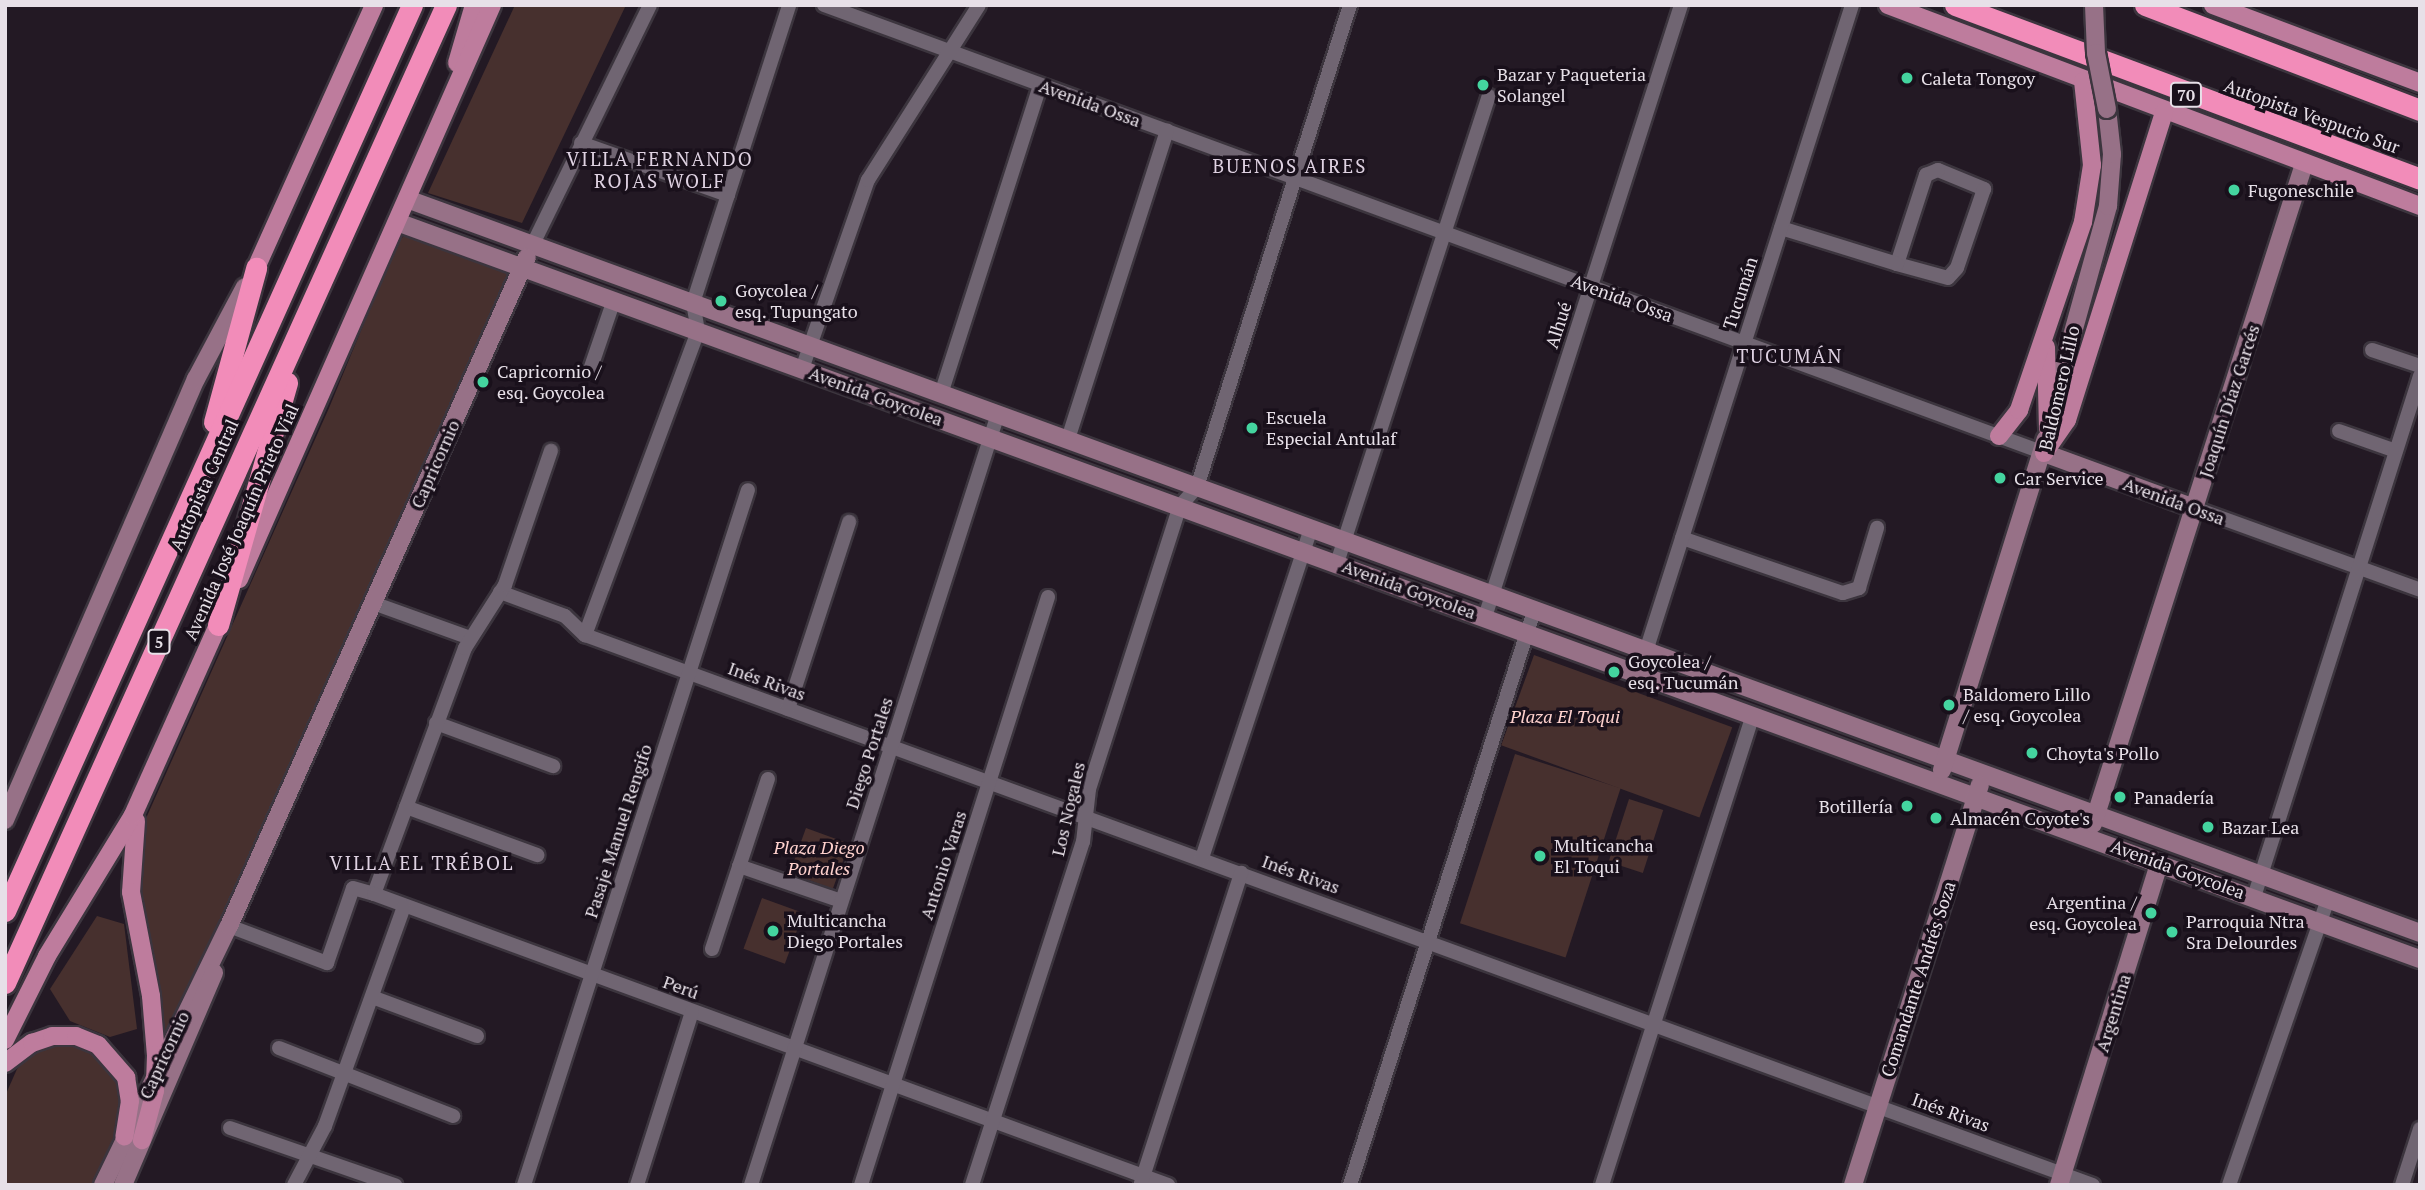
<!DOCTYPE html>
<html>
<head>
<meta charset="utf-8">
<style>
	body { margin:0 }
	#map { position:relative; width:2425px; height:1190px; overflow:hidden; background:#231924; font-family:"PT Serif",serif }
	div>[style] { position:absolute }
	.green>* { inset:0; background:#47302e; transform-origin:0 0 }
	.roads { filter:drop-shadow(2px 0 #3c353e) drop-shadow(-2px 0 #3c353e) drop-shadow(0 2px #3c353e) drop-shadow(0 -2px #3c353e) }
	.street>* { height:14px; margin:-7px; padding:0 7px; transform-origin:7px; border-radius:7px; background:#706572 }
	.secondary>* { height:18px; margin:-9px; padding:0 9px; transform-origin:9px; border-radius:9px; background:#977187 }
	.primary>* { height:18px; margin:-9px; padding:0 9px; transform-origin:9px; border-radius:9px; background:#be7c9d }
	.highway>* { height:21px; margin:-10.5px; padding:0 10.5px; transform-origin:10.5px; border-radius:10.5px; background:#f28cb9 }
	.bridges { filter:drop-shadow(2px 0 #3c353e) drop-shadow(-2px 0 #3c353e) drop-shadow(0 2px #3c353e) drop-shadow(0 -2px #3c353e) }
	.secondary-bridge>* { height:18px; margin:-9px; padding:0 9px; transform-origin:9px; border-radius:9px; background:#977187 }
	.dots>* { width:19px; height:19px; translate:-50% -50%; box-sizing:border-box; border:4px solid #19101b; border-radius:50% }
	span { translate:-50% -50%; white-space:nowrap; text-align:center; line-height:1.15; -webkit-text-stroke:7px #19101b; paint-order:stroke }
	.shield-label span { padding:2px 5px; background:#19101b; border:2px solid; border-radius:5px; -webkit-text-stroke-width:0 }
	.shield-label { font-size:16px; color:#e7e0e8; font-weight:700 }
	.poi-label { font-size:18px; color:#e7e0e8 }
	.left { translate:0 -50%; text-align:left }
	.right { translate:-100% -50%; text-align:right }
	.street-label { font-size:18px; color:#e7e0e8 }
	.park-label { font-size:18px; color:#ffd2ce; font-style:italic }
	.neighbourhood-label { font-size:19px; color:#dfd2e2; letter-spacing:2px }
	.frame { position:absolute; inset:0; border:7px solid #e7e0e8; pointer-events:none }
</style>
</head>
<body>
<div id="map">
	<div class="green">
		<div style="clip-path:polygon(515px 5px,626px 5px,522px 223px,428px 193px)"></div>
		<div style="clip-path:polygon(409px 232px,507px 269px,508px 281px,163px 1047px,137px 876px,139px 834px,329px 408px,398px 241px)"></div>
		<div style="left:1534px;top:655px;width:211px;height:96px;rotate:20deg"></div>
		<div style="left:1515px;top:754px;width:111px;height:178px;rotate:18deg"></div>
		<div style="left:1629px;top:799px;width:36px;height:66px;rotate:18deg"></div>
		<div style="left:806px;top:828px;width:46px;height:48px;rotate:20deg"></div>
		<div style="left:762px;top:898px;width:44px;height:54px;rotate:20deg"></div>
		<div style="clip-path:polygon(97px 916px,124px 924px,137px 1029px,110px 1037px,70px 1021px,50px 989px)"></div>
		<div style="clip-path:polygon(66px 1043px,84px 1046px,114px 1065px,129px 1106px,97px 1185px,5px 1185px,5px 1096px,17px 1069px,34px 1051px)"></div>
	</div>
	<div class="roads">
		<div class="street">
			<div style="left:824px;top:5px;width:1300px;rotate:20.16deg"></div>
			<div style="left:581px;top:143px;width:156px;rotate:19.5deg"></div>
			<div style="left:1938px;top:170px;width:50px;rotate:22.4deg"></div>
			<div style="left:1984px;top:189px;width:83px;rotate:108.9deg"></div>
			<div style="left:1957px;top:268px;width:13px;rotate:132deg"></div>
			<div style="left:1948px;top:278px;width:53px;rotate:-164.6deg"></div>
			<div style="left:1897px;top:264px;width:94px;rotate:-72deg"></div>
			<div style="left:1926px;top:175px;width:13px;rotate:-23deg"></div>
			<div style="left:1781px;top:228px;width:121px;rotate:17.2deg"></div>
			<div style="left:533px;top:244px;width:266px;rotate:-63.9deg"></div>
			<div style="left:2372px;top:350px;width:51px;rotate:18.4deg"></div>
			<div style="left:802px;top:369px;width:200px;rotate:-70.8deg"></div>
			<div style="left:868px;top:180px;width:207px;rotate:-57.6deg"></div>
			<div style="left:590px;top:370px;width:74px;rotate:-71.1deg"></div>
			<div style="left:941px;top:394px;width:324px;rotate:-72.2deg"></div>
			<div style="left:2339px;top:431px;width:60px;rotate:19.3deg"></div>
			<div style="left:1068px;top:439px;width:324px;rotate:-72.2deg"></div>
			<div style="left:2194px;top:508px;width:240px;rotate:19.9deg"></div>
			<div style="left:1682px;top:538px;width:170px;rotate:18.9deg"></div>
			<div style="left:1843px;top:593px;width:17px;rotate:-17deg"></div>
			<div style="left:1859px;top:588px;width:63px;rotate:-73.3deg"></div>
			<div style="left:1337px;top:563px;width:491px;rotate:-72deg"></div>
			<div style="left:500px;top:592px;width:69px;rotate:20.3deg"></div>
			<div style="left:565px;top:616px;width:28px;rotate:44deg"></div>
			<div style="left:585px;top:635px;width:1605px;rotate:20.04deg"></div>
			<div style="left:373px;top:603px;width:103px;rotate:19.8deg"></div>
			<div style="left:1485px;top:617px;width:643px;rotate:-72.24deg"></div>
			<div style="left:585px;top:635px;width:324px;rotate:-69.6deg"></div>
			<div style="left:698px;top:331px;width:28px;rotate:-100deg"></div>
			<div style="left:693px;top:303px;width:313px;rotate:-72.1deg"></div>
			<div style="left:1639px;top:673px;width:701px;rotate:-72.31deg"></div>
			<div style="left:788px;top:709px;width:197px;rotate:-71.9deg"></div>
			<div style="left:436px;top:723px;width:125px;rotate:20.2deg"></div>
			<div style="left:406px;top:807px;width:140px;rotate:20.1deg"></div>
			<div style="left:1202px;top:858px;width:347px;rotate:-71.7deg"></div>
			<div style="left:739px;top:866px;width:108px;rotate:18.9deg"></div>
			<div style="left:374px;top:894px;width:262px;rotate:-69.7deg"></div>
			<div style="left:465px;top:648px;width:75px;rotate:-57.6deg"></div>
			<div style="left:505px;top:585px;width:142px;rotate:-71.1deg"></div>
			<div style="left:2254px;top:897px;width:547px;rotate:-72.33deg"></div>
			<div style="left:229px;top:926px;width:105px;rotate:20.7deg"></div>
			<div style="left:327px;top:963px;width:79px;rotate:-70.9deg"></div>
			<div style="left:353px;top:888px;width:22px;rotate:16deg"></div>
			<div style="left:374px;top:894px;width:846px;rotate:20.13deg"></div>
			<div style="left:712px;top:949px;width:179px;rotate:-71.8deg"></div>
			<div style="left:372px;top:997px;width:112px;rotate:20.4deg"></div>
			<div style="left:279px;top:1048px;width:187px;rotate:21.3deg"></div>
			<div style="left:230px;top:1128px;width:175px;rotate:19.1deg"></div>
			<div style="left:1141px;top:1183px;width:326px;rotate:-72.1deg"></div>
			<div style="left:294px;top:1185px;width:67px;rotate:-62.3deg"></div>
			<div style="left:325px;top:1126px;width:233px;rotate:-70.2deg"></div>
			<div style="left:524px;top:1185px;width:730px;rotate:-72.14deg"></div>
			<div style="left:637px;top:1185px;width:182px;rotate:-72.4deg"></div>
			<div style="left:751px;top:1185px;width:810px;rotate:-72.24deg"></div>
			<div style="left:861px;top:1185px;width:617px;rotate:-72.36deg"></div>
			<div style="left:972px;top:1185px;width:361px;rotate:-72.1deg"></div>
			<div style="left:1083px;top:842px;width:53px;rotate:-83.5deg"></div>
			<div style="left:1089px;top:789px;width:297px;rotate:-72.2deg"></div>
			<div style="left:1180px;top:506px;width:25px;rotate:-48deg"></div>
			<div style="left:1197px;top:487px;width:506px;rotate:-72.39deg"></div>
			<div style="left:1350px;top:1185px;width:603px;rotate:-72.23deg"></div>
			<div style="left:1602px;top:1185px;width:494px;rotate:-72.2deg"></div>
			<div style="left:2229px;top:1185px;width:303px;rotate:-70.9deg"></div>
			<div style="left:2402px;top:1185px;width:59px;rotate:-72.2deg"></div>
		</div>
		<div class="secondary">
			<div style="left:407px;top:199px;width:2143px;rotate:20.03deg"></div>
			<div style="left:397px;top:222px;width:2153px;rotate:20.02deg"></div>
			<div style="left:2052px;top:408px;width:210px;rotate:-74.5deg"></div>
			<div style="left:2108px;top:206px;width:52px;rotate:-85.6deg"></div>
			<div style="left:2112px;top:154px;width:45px;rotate:-96.3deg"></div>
			<div style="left:2044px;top:453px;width:160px;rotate:20.1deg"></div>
			<div style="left:1942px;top:770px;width:347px;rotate:-72.6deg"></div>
			<div style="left:5px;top:820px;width:481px;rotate:-66.6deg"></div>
			<div style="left:196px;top:379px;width:104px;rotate:-62deg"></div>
			<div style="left:2093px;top:824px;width:693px;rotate:-72.27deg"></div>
			<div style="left:103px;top:1185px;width:288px;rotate:-64.1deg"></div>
			<div style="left:229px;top:926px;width:732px;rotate:-65.99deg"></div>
			<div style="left:123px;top:1185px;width:231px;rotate:-66.8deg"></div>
			<div style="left:1853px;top:1185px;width:420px;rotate:-72.4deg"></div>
			<div style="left:2059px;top:1185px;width:337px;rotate:-72.7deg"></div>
		</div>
		<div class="primary">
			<div style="left:1888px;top:5px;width:569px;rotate:20.7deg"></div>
			<div style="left:2213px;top:5px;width:221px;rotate:20.6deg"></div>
			<div style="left:457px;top:63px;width:60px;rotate:-73.7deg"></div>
			<div style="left:256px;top:268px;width:288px;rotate:-65.8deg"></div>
			<div style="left:2046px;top:347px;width:81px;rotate:88.6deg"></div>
			<div style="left:1999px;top:436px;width:33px;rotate:-52deg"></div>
			<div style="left:2019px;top:410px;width:199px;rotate:-71.2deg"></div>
			<div style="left:2083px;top:222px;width:58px;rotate:-81deg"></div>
			<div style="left:2092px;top:165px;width:84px;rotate:-96.1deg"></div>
			<div style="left:2044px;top:453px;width:40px;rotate:-55.1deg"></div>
			<div style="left:2067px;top:420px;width:323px;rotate:-72.5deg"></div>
			<div style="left:239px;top:579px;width:627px;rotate:-66.21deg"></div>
			<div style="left:136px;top:821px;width:71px;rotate:94deg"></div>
			<div style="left:131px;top:892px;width:106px;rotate:79.1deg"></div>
			<div style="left:151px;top:996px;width:59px;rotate:85.2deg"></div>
			<div style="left:156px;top:1055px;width:36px;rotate:92deg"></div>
			<div style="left:155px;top:1091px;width:51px;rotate:104.9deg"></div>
			<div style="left:5px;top:1040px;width:94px;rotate:-63.4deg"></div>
			<div style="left:47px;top:956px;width:165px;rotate:-58.6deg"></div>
			<div style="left:133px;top:815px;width:220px;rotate:-65.9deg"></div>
			<div style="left:5px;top:1063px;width:34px;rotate:-37deg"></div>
			<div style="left:32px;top:1043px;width:21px;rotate:-19deg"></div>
			<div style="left:52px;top:1036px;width:24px"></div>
			<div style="left:76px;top:1036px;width:24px;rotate:22deg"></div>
			<div style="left:98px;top:1045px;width:43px;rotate:48.8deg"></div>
			<div style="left:126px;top:1077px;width:24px;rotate:81deg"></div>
			<div style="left:130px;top:1101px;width:36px;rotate:99deg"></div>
		</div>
		<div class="highway">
			<div style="left:1955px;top:5px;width:496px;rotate:20.5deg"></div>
			<div style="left:2145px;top:5px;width:294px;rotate:20.9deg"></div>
			<div style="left:214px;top:422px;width:160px;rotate:-74.7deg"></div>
			<div style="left:218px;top:625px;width:252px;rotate:-74.1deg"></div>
			<div style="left:5px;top:911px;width:993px;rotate:-65.81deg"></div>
			<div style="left:5px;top:983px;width:1073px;rotate:-65.73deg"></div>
		</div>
	</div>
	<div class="bridges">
		<div class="secondary-bridge">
			<div style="left:2094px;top:5px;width:48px;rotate:87.6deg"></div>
			<div style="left:2096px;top:53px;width:57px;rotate:78.9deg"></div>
		</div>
	</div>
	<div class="dots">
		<div style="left:1907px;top:78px;background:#44d49f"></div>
		<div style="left:1483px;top:85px;background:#44d49f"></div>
		<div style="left:2234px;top:190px;background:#44d49f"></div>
		<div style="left:721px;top:301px;background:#44d49f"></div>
		<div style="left:483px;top:382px;background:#44d49f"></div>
		<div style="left:1252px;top:428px;background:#44d49f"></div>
		<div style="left:2000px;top:478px;background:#44d49f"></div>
		<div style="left:1614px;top:672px;background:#44d49f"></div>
		<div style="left:1949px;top:705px;background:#44d49f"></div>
		<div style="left:2032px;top:753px;background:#44d49f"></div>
		<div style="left:2120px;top:797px;background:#44d49f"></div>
		<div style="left:1907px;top:806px;background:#44d49f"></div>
		<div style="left:1936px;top:818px;background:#44d49f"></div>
		<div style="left:2208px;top:827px;background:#44d49f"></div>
		<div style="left:1540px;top:856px;background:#44d49f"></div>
		<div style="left:2151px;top:913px;background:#44d49f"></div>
		<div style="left:773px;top:931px;background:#44d49f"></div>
		<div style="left:2172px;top:932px;background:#44d49f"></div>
	</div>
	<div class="shield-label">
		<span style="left:2186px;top:95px">70</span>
		<span style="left:159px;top:642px">5</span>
	</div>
	<div class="poi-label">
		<span class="left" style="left:1497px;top:85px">Bazar y Paqueteria<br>Solangel</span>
		<span class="left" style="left:1921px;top:78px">Caleta Tongoy</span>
		<span class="left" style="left:2248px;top:190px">Fugoneschile</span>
		<span class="left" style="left:735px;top:301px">Goycolea /<br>esq. Tupungato</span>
		<span class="left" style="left:497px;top:382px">Capricornio /<br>esq. Goycolea</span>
		<span class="left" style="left:1266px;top:428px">Escuela<br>Especial Antulaf</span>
		<span class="left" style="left:2014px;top:478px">Car Service</span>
		<span class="left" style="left:1628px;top:672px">Goycolea /<br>esq. Tucumán</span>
		<span class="left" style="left:1963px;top:705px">Baldomero Lillo<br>/ esq. Goycolea</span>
		<span class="left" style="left:2046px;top:753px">Choyta's Pollo</span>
		<span class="left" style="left:2134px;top:797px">Panadería</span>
		<span class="right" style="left:1893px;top:806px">Botillería</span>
		<span class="left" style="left:1950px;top:818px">Almacén Coyote's</span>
		<span class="left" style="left:2222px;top:827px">Bazar Lea</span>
		<span class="left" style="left:1554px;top:856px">Multicancha<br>El Toqui</span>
		<span class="right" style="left:2137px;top:913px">Argentina /<br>esq. Goycolea</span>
		<span class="left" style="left:787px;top:931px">Multicancha<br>Diego Portales</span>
		<span class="left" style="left:2186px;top:932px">Parroquia Ntra<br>Sra Delourdes</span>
	</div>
	<div class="street-label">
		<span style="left:1090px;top:103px;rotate:20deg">Avenida Ossa</span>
		<span style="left:2312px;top:116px;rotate:20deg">Autopista Vespucio Sur</span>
		<span style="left:1740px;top:293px;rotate:-72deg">Tucumán</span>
		<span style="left:1622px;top:298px;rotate:20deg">Avenida Ossa</span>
		<span style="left:1558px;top:325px;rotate:-72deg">Alhué</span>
		<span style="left:2059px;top:388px;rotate:-77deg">Baldomero Lillo</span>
		<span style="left:876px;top:396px;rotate:20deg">Avenida Goycolea</span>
		<span style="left:2229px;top:401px;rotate:-72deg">Joaquín Díaz Garcés</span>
		<span style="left:435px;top:464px;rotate:-66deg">Capricornio</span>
		<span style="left:204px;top:485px;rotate:-66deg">Autopista Central</span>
		<span style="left:2174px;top:501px;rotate:20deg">Avenida Ossa</span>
		<span style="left:241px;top:522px;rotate:-66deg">Avenida José Joaquín Prieto Vial</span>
		<span style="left:1409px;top:589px;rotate:20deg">Avenida Goycolea</span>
		<span style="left:767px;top:681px;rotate:20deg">Inés Rivas</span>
		<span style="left:869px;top:753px;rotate:-72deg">Diego Portales</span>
		<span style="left:1068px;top:809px;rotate:-77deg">Los Nogales</span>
		<span style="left:618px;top:831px;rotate:-72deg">Pasaje Manuel Rengifo</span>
		<span style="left:943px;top:865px;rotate:-72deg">Antonio Varas</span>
		<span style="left:2178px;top:869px;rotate:20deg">Avenida Goycolea</span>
		<span style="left:1301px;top:874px;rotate:20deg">Inés Rivas</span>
		<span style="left:1918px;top:979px;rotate:-72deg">Comandante Andrés Soza</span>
		<span style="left:681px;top:987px;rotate:20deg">Perú</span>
		<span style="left:2113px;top:1013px;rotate:-73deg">Argentina</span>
		<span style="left:164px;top:1055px;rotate:-65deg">Capricornio</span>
		<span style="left:1951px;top:1112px;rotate:20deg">Inés Rivas</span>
	</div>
	<div class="park-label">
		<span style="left:1565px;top:716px">Plaza El Toqui</span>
		<span style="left:819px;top:858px">Plaza Diego<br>Portales</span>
	</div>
	<div class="neighbourhood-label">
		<span style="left:660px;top:170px">VILLA FERNANDO<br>ROJAS WOLF</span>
		<span style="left:1290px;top:166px">BUENOS AIRES</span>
		<span style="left:1790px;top:356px">TUCUMÁN</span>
		<span style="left:422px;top:863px">VILLA EL TRÉBOL</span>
	</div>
	<div class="frame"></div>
</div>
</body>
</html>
